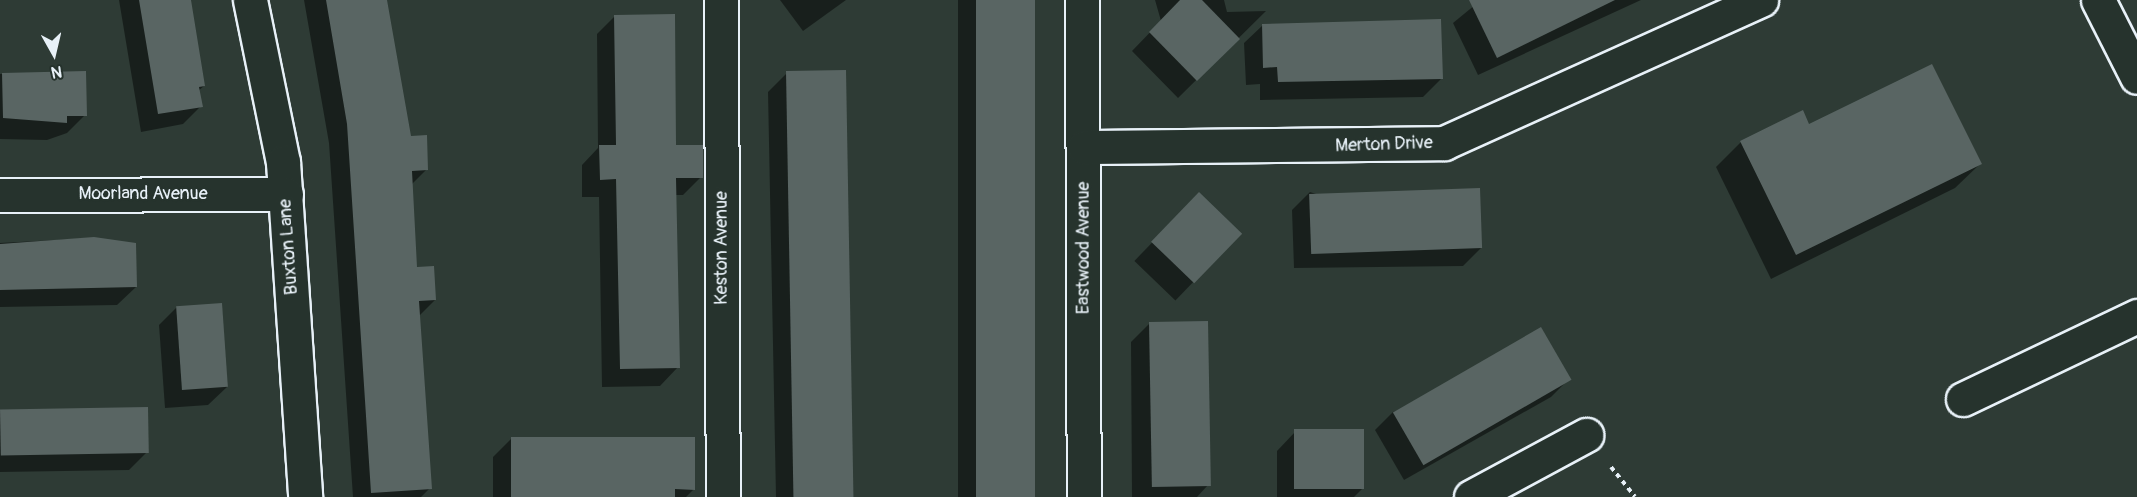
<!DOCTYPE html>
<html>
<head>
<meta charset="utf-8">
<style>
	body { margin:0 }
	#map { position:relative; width:2137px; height:497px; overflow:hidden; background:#2e3b35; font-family:Pangolin,sans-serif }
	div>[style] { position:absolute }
	.shadow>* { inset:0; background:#0007; transform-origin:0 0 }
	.building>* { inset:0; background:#596563; transform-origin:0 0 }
	.path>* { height:4px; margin-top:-2px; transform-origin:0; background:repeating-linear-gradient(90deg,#e8f1f8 0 4.5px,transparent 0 9px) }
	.roads { filter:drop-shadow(2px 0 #e8f1f8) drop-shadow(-2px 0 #e8f1f8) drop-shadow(0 2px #e8f1f8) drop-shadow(0 -2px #e8f1f8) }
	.minor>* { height:33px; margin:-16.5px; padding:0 16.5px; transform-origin:16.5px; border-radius:16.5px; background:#26332d }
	span { translate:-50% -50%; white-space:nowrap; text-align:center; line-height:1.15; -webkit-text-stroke:4.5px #26332d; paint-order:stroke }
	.street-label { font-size:18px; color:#e8f1f8 }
	.north { position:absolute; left:24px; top:24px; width:60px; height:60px; -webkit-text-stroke:4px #26332d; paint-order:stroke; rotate:172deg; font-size:16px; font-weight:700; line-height:24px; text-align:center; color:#e8f1f8 }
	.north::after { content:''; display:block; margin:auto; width:21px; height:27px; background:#e8f1f8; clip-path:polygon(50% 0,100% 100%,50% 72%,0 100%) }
</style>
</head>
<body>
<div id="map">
	<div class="shadow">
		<div style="clip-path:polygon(119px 0,187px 0,204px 86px,198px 91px,201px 106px,183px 124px,141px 132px)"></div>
		<div style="clip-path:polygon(304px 0,385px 0,409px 138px,427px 169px,411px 185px,415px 268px,435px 300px,419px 316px,430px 488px,421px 497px,353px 497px,329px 143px)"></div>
		<div style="clip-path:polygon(780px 0,846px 0,803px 31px)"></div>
		<div style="left:958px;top:0;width:76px;height:497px"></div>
		<div style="clip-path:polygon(1155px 0,1224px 0,1227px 12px,1266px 11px,1178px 98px,1132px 51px,1161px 21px)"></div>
		<div style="clip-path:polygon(1481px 0,1641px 0,1478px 75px,1453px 23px)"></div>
		<div style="clip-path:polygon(615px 16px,675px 146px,701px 177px,683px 195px,675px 195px,678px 367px,660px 386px,602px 387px,599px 197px,582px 197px,582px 165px,598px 148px,597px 34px)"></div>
		<div style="clip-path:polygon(1263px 25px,1441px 79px,1423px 97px,1260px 100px,1260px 84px,1246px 85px,1244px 43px)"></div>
		<div style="clip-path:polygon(84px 73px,85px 115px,67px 133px,47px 140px,0 139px,0 74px)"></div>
		<div style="clip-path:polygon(786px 74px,853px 497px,776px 497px,768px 92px)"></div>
		<div style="clip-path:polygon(1809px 126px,1980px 164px,1955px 188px,1771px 279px,1716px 167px,1741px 142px)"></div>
		<div style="clip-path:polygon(1310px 192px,1481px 248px,1463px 266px,1294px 268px,1292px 210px)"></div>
		<div style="left:1199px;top:194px;width:57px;height:93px;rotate:44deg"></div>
		<div style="clip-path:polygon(94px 238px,136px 287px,117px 305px,0 307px,0 243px)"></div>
		<div style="clip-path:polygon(177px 307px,227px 387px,208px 405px,165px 408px,159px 325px)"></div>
		<div style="clip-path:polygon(1149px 324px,1208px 485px,1197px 497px,1132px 497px,1131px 342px)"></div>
		<div style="clip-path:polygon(1569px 379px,1551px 397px,1404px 480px,1375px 430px,1393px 412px)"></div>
		<div style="clip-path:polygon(0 410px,147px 452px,129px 470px,0 472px)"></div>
		<div style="clip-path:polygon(1295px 432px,1363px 488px,1354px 497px,1277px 497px,1277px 451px)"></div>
		<div style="clip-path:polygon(511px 439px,694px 489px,686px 497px,493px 497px,493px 457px)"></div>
	</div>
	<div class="building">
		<div style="clip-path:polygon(139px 0,191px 0,205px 86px,199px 87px,203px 107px,158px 114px)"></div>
		<div style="clip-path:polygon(326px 0,387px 0,411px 136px,427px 135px,428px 170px,412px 171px,417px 267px,434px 266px,436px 300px,419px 301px,432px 489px,371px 493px,347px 124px)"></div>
		<div style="left:976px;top:0;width:59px;height:497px"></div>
		<div style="clip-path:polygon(1180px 0,1202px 0,1240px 39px,1197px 81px,1149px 32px)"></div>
		<div style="clip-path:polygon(1469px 0,1615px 0,1497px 58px)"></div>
		<div style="clip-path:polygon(675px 14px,676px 145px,703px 145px,703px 178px,676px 178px,680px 368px,620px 369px,616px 179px,600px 180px,599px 145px,616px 145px,614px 15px)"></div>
		<div style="clip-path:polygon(1441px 19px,1443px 79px,1278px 82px,1277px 67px,1263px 68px,1262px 24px)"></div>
		<div style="clip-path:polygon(1932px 64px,1982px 164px,1796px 255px,1740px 141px,1803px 110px,1809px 124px)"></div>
		<div style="left:846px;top:70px;width:427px;height:60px;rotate:89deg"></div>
		<div style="clip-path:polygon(86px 71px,87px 116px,67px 116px,67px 123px,3px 118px,2px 73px)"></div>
		<div style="left:1480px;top:188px;width:60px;height:171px;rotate:88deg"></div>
		<div style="left:1199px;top:192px;width:60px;height:69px;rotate:44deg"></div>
		<div style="clip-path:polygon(94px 237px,136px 243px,137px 287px,0 290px,0 244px)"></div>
		<div style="left:222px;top:303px;width:84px;height:46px;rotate:86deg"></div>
		<div style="left:1208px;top:321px;width:165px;height:59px;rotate:89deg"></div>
		<div style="left:1541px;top:327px;width:61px;height:171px;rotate:60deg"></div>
		<div style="left:148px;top:407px;width:46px;height:148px;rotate:89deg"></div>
		<div style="left:1364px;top:429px;width:60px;height:70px;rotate:90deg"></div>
		<div style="clip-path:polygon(511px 437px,695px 437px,695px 490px,675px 489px,675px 497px,511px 497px)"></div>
	</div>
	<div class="path">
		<div style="left:1611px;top:467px;width:38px;rotate:51deg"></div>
	</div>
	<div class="roads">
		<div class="minor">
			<div style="left:250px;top:0;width:165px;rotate:78.5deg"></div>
			<div style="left:283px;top:162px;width:336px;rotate:86.2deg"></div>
			<div style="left:721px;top:0;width:497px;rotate:89.8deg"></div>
			<div style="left:1082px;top:0;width:497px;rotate:89.8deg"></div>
			<div style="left:2098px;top:0;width:86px;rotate:63.1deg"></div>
			<div style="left:1084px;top:147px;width:360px;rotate:-0.6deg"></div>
			<div style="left:1444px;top:143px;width:348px;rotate:-24.3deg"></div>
			<div style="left:0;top:195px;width:286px;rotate:-0.2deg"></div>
			<div style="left:1963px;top:399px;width:193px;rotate:-25.5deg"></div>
			<div style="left:1471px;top:497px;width:131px;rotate:-28.3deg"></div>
		</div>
	</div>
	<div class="street-label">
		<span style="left:1384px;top:145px;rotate:-2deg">Merton Drive</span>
		<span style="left:143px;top:194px">Moorland Avenue</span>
		<span style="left:289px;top:247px;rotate:-94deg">Buxton Lane</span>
		<span style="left:722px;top:248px;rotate:-90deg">Keston Avenue</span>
		<span style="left:1084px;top:248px;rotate:-90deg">Eastwood Avenue</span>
	</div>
	<div class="north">N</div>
</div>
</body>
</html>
